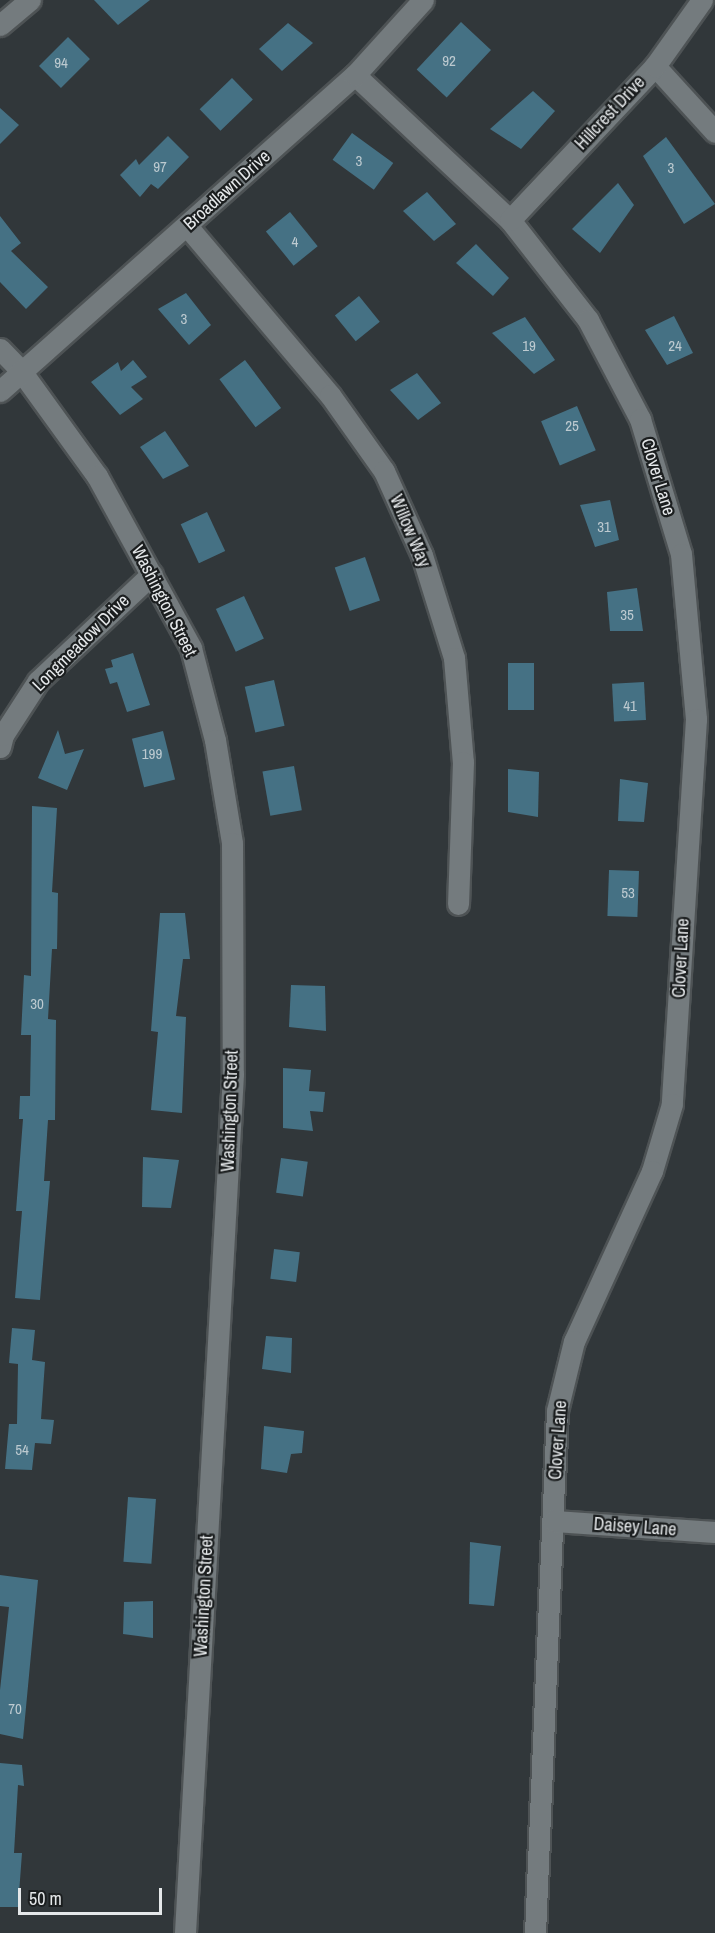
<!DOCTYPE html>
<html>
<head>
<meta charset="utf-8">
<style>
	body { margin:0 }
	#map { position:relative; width:715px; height:1933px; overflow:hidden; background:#31373a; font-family:"Archivo Narrow",sans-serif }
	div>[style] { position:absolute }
	.building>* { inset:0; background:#457184; transform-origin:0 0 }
	.roads { filter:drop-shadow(2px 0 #4e5355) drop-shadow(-2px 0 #4e5355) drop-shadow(0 2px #4e5355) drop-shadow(0 -2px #4e5355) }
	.street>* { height:21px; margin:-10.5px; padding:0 10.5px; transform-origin:10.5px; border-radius:10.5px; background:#747b7e }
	span { translate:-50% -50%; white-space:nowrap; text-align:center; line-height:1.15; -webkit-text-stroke:4.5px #1b1e1f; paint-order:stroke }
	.number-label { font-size:15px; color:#bdcad0 }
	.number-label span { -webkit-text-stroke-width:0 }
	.street-label { font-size:18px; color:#e5e8ea }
	.scale { position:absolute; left:18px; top:1888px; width:144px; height:27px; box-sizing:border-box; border:3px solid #e5e8ea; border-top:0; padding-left:8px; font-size:18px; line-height:21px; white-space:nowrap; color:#e5e8ea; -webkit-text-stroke:4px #1b1e1f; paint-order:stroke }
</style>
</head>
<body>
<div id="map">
	<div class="building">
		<div style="clip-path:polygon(94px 0,150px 0,118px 25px)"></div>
		<div style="left:461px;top:22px;width:41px;height:65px;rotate:43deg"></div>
		<div style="clip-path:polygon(288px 23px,313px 43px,282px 71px,259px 49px)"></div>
		<div style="left:68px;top:37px;width:31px;height:41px;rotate:45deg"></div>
		<div style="left:232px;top:78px;width:30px;height:45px;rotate:46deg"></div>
		<div style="clip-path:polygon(533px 91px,555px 111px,521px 149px,490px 129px)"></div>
		<div style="clip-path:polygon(0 108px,19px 125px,0 144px)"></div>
		<div style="left:352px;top:133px;width:51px;height:33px;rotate:36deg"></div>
		<div style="clip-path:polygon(168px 136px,189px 157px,158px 189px,151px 184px,140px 197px,120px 175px,136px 159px,139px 165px)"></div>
		<div style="clip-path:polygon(666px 137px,715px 204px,684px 224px,643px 156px)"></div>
		<div style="clip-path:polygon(618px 183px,634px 205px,600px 253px,572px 229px)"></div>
		<div style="clip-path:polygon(427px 192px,456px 224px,434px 241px,403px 211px)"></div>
		<div style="left:290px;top:212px;width:44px;height:31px;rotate:51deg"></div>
		<div style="clip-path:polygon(0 216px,21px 243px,11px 251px,48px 287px,26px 309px,0 282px)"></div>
		<div style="clip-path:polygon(476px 244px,509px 278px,493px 296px,456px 263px)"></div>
		<div style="clip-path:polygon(186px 293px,211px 325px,189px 345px,158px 309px)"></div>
		<div style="left:359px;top:296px;width:33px;height:31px;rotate:51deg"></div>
		<div style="clip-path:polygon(674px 316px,693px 353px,667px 365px,645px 330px)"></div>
		<div style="clip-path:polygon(525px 317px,555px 360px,534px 374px,492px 333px)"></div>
		<div style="clip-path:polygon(133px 360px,147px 377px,131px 387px,143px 399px,120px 415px,91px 382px,118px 362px,121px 371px)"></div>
		<div style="left:245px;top:360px;width:60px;height:32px;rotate:53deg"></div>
		<div style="clip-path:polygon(417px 373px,441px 403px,418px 420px,390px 390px)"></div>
		<div style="left:577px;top:406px;width:48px;height:39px;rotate:67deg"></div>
		<div style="clip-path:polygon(165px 431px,189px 466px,163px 479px,140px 447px)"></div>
		<div style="clip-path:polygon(610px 500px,619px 540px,595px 547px,580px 505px)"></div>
		<div style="left:207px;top:512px;width:43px;height:29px;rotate:65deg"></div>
		<div style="left:365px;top:557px;width:46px;height:32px;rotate:71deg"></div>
		<div style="clip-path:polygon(637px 588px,643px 631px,610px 631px,607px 592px)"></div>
		<div style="left:244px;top:596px;width:47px;height:31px;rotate:65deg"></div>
		<div style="clip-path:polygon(133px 653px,150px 705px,127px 712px,117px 682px,110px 684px,105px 669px,113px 667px,111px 660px)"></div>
		<div style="left:508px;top:663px;width:26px;height:47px"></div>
		<div style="left:274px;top:680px;width:47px;height:30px;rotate:77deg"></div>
		<div style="left:644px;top:682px;width:38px;height:32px;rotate:87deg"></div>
		<div style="clip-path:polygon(58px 730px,65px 754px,84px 749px,67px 790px,38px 778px)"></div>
		<div style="left:163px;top:731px;width:50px;height:32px;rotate:76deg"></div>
		<div style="left:294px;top:766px;width:45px;height:32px;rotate:80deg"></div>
		<div style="clip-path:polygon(508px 769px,539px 772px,538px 817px,508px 812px)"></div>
		<div style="clip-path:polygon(620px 779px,648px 783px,644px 822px,618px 821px)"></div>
		<div style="clip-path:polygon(32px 806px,57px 808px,52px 892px,58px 893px,57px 949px,52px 949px,48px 1019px,56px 1020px,55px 1120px,48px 1120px,44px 1181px,50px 1181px,40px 1300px,15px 1298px,22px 1211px,16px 1211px,23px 1119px,19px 1119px,20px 1096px,30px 1096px,31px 1035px,21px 1035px,24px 975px,31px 976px)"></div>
		<div style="left:639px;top:871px;width:46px;height:30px;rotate:92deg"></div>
		<div style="clip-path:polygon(160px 913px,185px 913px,190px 959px,183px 959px,176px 1016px,186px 1017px,182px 1113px,151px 1110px,158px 1032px,151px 1031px)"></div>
		<div style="clip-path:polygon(291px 985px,325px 986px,326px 1031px,289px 1027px)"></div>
		<div style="clip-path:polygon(283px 1068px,311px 1070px,309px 1091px,325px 1092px,323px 1112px,310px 1111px,313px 1131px,283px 1128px)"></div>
		<div style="clip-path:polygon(143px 1157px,179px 1160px,171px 1208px,142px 1207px)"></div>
		<div style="left:281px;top:1158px;width:27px;height:35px;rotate:8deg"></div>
		<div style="left:274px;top:1249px;width:26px;height:30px;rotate:7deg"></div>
		<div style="clip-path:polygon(12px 1328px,35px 1330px,32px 1360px,45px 1362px,41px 1419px,54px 1420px,51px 1444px,35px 1443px,32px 1470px,5px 1469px,9px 1424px,17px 1424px,18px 1364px,9px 1363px)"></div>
		<div style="clip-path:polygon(266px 1336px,292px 1338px,291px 1373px,262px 1369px)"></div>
		<div style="clip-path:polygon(264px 1426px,304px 1431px,302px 1453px,291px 1454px,287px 1473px,261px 1469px)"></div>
		<div style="left:128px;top:1497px;width:28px;height:65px;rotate:4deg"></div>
		<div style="clip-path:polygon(470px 1542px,501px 1546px,494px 1606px,469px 1604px)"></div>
		<div style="clip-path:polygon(0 1575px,38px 1580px,23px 1739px,0 1734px,0 1690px,9px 1607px,0 1606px)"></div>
		<div style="clip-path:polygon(153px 1601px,153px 1638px,123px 1634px,124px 1602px)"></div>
		<div style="clip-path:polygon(0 1763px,22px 1765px,24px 1786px,18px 1785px,14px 1853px,22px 1853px,18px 1907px,0 1907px)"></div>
	</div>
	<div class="roads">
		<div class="street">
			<div style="left:0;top:25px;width:39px;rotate:-40deg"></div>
			<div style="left:655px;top:66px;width:89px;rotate:47.7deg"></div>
			<div style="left:355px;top:75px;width:212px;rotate:43.1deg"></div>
			<div style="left:510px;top:220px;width:127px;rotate:52deg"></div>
			<div style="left:588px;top:320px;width:112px;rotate:62.3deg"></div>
			<div style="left:640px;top:419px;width:141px;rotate:73.1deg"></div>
			<div style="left:681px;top:554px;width:166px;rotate:84.8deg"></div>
			<div style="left:696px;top:719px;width:386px;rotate:93.6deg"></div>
			<div style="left:672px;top:1104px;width:70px;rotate:106.6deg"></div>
			<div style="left:652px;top:1171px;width:187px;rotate:114.6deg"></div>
			<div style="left:574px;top:1341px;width:72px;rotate:103.7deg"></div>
			<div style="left:557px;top:1411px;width:522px;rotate:92.41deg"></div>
			<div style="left:510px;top:220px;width:212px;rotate:-46.7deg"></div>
			<div style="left:655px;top:66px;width:81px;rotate:-54.5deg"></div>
			<div style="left:187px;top:226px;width:221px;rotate:49.8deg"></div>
			<div style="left:330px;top:395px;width:93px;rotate:54.6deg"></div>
			<div style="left:384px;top:471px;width:92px;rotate:65.7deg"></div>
			<div style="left:422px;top:555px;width:108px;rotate:72.7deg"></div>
			<div style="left:454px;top:658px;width:104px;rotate:85.1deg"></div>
			<div style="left:463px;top:762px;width:142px;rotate:92deg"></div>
			<div style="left:0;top:349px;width:30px;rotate:46deg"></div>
			<div style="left:21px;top:371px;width:130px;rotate:54.1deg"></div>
			<div style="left:97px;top:476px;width:196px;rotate:61.3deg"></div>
			<div style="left:191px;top:648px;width:95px;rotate:75.4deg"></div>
			<div style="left:215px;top:740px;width:104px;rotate:80.6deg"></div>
			<div style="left:232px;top:843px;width:231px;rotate:89.8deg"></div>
			<div style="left:233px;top:1074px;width:860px;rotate:93.2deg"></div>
			<div style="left:0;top:391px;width:475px;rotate:-41.7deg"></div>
			<div style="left:355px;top:75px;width:101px;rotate:-47.8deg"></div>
			<div style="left:0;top:747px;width:12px;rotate:-76deg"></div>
			<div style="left:3px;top:735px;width:64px;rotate:-57.1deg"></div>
			<div style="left:38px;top:681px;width:156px;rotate:-43.2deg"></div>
			<div style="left:554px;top:1521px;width:161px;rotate:3.9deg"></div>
		</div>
	</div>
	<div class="number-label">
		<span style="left:449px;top:61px">92</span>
		<span style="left:61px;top:63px">94</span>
		<span style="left:359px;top:161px">3</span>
		<span style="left:160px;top:167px">97</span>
		<span style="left:671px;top:168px">3</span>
		<span style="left:295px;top:242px">4</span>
		<span style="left:184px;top:319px">3</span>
		<span style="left:529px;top:346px">19</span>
		<span style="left:675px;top:346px">24</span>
		<span style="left:572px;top:426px">25</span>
		<span style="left:604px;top:527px">31</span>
		<span style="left:627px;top:615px">35</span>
		<span style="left:630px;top:706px">41</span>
		<span style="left:152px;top:754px">199</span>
		<span style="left:628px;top:893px">53</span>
		<span style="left:37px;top:1004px">30</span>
		<span style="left:22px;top:1450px">54</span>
		<span style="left:15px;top:1709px">70</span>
	</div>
	<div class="street-label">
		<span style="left:610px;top:113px;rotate:-47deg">Hillcrest Drive</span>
		<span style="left:227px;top:190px;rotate:-42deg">Broadlawn Drive</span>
		<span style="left:658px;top:477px;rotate:73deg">Clover Lane</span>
		<span style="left:410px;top:531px;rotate:67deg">Willow Way</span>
		<span style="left:164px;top:601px;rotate:63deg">Washington Street</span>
		<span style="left:81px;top:643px;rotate:-45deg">Longmeadow Drive</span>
		<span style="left:681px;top:958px;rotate:-87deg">Clover Lane</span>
		<span style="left:230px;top:1111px;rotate:-88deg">Washington Street</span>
		<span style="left:558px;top:1440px;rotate:-86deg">Clover Lane</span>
		<span style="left:635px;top:1527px;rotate:4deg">Daisey Lane</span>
		<span style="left:204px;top:1596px;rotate:-87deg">Washington Street</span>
	</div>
	<div class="scale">50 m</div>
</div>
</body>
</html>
